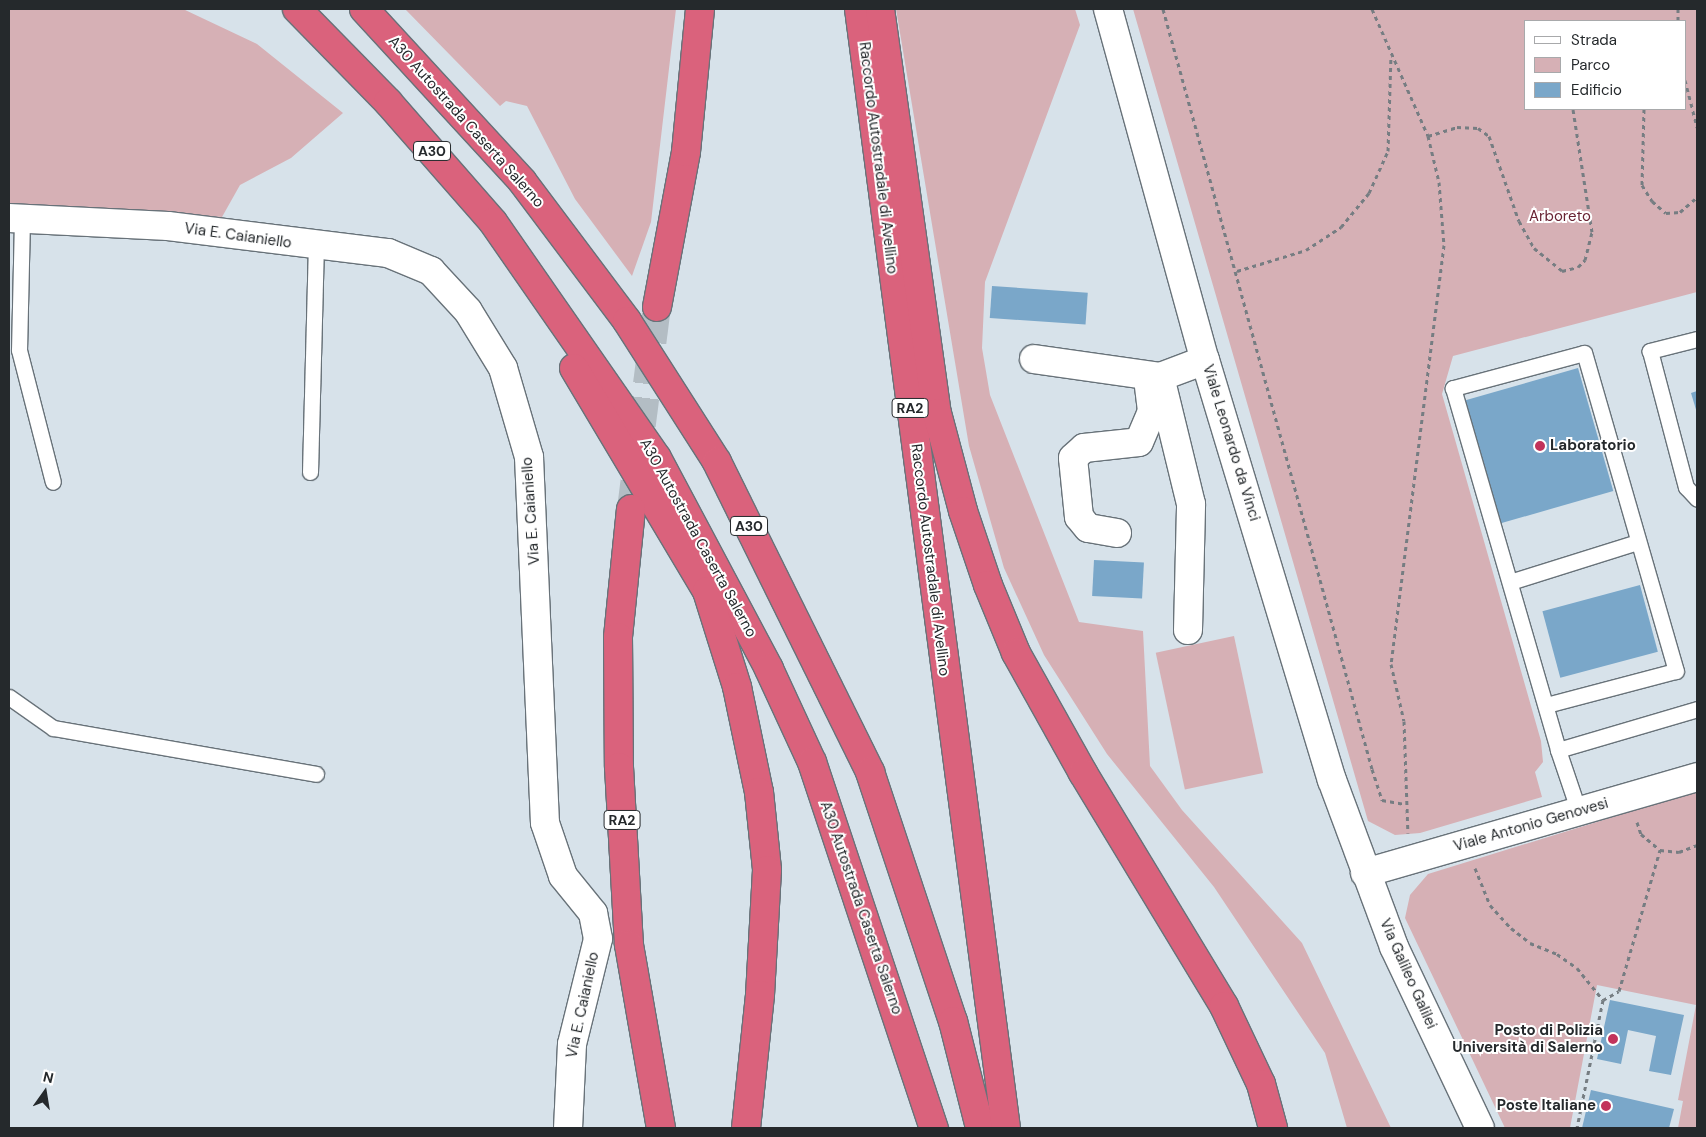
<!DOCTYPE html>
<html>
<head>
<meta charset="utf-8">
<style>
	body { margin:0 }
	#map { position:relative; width:1706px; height:1137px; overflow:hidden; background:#d7e2ea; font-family:"DM Sans",sans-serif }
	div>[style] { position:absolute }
	.green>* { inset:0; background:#d6b0b5; transform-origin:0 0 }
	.building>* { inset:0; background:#7aa7c9; transform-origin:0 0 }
	.motorway-tunnel>* { height:28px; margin-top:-14px; transform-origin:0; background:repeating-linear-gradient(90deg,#b3bdc4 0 28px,transparent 0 42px) }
	.path>* { height:3px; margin-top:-1.5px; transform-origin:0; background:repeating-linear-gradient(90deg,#767d82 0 4px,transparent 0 8px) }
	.roads { filter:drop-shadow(1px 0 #687279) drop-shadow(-1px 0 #687279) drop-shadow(0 1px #687279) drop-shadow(0 -1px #687279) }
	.service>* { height:15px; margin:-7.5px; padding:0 7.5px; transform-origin:7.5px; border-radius:7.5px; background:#fff }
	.minor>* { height:28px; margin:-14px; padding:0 14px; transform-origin:14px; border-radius:14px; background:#fff }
	.tertiary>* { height:28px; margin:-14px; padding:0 14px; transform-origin:14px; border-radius:14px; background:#fff }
	.motorway>* { height:28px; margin:-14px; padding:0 14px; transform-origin:14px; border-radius:14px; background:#da627c }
	.dots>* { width:14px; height:14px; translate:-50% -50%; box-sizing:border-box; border:2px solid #fff; border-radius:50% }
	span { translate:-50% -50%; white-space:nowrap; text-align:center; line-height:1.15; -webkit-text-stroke:4px #fff; paint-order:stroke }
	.shield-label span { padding:1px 4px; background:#fff; border:1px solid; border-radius:4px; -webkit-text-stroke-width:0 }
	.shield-label { font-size:14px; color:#25292c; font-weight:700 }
	.street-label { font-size:15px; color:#25292c }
	.park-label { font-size:15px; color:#682333 }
	.poi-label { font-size:15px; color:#25292c; font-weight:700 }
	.left { translate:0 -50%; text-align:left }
	.right { translate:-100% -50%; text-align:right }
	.frame { position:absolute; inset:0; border:10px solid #25292c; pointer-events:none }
	.legend { position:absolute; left:1524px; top:20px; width:162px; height:90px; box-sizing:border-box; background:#fff; border:1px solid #a8a9ab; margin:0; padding:6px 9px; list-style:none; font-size:15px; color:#25292c }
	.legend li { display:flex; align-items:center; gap:10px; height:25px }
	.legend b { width:25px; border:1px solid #a8a9ab }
	.north { position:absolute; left:20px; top:1067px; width:50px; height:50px; -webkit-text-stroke:4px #fff; paint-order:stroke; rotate:13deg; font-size:14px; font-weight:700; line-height:20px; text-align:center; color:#25292c }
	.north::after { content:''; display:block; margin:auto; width:18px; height:22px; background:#25292c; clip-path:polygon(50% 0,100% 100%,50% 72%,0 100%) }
</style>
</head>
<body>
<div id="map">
	<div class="green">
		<div style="clip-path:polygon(9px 9px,183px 9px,257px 44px,343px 113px,291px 158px,240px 185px,222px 217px,9px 206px)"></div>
		<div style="clip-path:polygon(405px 9px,676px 9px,651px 222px,632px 276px,575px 199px,527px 106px,506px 101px,500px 106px)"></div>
		<div style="clip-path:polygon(896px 9px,1075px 9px,1080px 25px,985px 282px,982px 348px,990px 395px,1079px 622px,1143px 631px,1150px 766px,1182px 810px,1302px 943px,1391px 1128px,1347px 1128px,1325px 1053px,1214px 887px,1107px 754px,1044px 655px,1004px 568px,969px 446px)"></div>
		<div style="clip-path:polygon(evenodd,1133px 9px,1697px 9px,1697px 292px,1453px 356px,1442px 394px,1541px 741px,1543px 762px,1535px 772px,1542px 797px,1420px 833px,1395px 835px,1368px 821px,1133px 9px,1525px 21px,1685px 21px,1685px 109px,1525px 109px,1525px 21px)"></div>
		<div style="left:1234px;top:636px;width:140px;height:80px;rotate:78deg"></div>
		<div style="clip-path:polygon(1697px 791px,1697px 1128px,1678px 1128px,1683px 1101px,1678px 1100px,1696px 1005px,1597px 985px,1570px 1128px,1505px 1128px,1405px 918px,1410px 895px,1428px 874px)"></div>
	</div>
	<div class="building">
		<div style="left:992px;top:286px;width:96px;height:32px;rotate:4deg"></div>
		<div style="left:1578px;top:368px;width:128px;height:117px;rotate:74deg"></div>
		<div style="clip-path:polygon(1697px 391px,1697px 413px,1691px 393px)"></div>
		<div style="left:1094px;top:560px;width:50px;height:36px;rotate:3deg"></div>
		<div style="left:1640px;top:585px;width:69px;height:101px;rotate:75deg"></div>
		<div style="clip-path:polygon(1610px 1000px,1684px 1015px,1671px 1075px,1649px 1071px,1656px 1036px,1628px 1030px,1621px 1064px,1597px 1059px)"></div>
		<div style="clip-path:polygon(1591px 1090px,1674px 1109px,1669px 1128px,1582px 1128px)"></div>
	</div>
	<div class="motorway-tunnel">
		<div style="left:631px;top:509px;width:204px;rotate:-82.7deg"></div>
	</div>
	<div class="path">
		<div style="left:1163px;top:9px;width:788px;rotate:74.62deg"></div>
		<div style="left:1372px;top:769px;width:33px;rotate:72deg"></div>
		<div style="left:1382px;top:800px;width:23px;rotate:10deg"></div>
		<div style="left:1372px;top:9px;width:139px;rotate:66.2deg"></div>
		<div style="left:1428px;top:136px;width:47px;rotate:76.6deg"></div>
		<div style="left:1439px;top:182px;width:63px;rotate:85.5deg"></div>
		<div style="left:1444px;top:245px;width:422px;rotate:97.2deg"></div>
		<div style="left:1391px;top:664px;width:58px;rotate:77.2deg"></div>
		<div style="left:1404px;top:721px;width:112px;rotate:88deg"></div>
		<div style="left:1678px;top:9px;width:12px;rotate:90deg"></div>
		<div style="left:1685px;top:80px;width:49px;rotate:75.7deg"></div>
		<div style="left:1644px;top:109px;width:76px;rotate:91.5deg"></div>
		<div style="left:1642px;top:185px;width:19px;rotate:58deg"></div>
		<div style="left:1652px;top:201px;width:18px;rotate:41deg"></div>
		<div style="left:1666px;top:213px;width:14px;rotate:-4deg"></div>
		<div style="left:1680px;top:212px;width:23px;rotate:-41deg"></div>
		<div style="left:1428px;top:136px;width:30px;rotate:-17deg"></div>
		<div style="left:1457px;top:127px;width:21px;rotate:3deg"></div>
		<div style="left:1478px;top:128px;width:14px;rotate:36deg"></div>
		<div style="left:1489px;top:136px;width:90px;rotate:70.6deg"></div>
		<div style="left:1519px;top:221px;width:31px;rotate:61deg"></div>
		<div style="left:1534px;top:248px;width:36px;rotate:39deg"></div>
		<div style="left:1562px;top:271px;width:16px;rotate:-14deg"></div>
		<div style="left:1578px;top:267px;width:10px;rotate:-45deg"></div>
		<div style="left:1585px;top:260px;width:29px;rotate:-76deg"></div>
		<div style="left:1592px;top:232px;width:124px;rotate:-98.8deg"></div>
		<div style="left:1237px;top:271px;width:72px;rotate:-16.9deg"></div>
		<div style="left:1306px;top:250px;width:42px;rotate:-33.3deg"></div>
		<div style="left:1341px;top:227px;width:44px;rotate:-50.5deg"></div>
		<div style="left:1369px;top:193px;width:46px;rotate:-65.7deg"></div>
		<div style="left:1388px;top:151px;width:95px;rotate:-88.2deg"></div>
		<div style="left:1637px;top:822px;width:13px;rotate:72deg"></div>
		<div style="left:1641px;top:834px;width:25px;rotate:40deg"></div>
		<div style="left:1660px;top:850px;width:19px;rotate:6deg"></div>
		<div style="left:1679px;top:852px;width:19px;rotate:-21deg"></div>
		<div style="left:1475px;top:868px;width:40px;rotate:68deg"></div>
		<div style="left:1490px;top:905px;width:31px;rotate:48deg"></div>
		<div style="left:1511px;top:928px;width:24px;rotate:38deg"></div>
		<div style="left:1530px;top:943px;width:29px;rotate:22deg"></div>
		<div style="left:1557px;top:954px;width:24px;rotate:35deg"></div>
		<div style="left:1577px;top:968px;width:41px;rotate:50.9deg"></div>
		<div style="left:1603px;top:1000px;width:131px;rotate:101.5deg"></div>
		<div style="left:1603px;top:1000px;width:18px;rotate:-29deg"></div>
		<div style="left:1619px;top:991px;width:147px;rotate:-73.8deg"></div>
	</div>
	<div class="roads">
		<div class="service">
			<div style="left:22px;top:219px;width:131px;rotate:91.3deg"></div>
			<div style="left:19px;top:350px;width:136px;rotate:75.6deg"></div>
			<div style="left:1697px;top:339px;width:49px;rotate:165.7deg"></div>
			<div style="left:1650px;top:351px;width:141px;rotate:75.2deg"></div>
			<div style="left:1686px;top:487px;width:16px;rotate:47deg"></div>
			<div style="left:310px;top:472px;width:226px;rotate:-88.5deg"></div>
			<div style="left:1510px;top:582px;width:134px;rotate:-17.4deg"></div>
			<div style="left:9px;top:697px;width:54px;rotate:35.2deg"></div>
			<div style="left:53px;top:728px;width:267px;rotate:9.9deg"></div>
			<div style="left:1546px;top:705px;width:134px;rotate:-14.7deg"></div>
			<div style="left:1676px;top:671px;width:331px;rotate:-106.1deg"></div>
			<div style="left:1584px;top:353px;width:136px;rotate:165deg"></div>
			<div style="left:1453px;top:388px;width:377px;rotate:73.8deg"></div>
			<div style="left:1558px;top:750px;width:65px;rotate:71.3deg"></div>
			<div style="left:1558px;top:750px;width:145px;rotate:-16.4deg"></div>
		</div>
		<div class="minor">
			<div style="left:9px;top:218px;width:159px;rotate:2.9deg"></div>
			<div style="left:168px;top:226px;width:222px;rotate:7deg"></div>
			<div style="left:388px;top:253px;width:47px;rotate:22.7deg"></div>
			<div style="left:431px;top:271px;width:54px;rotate:47.2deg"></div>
			<div style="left:468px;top:311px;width:67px;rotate:58.4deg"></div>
			<div style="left:503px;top:368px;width:93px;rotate:73.7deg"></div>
			<div style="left:529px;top:457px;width:366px;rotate:87.5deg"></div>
			<div style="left:545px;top:823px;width:56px;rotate:71.2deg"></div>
			<div style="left:563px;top:876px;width:48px;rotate:51deg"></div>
			<div style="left:593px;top:913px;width:26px;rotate:79deg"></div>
			<div style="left:598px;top:939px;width:108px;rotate:103.9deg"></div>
			<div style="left:572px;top:1044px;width:84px;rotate:92.7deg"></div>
			<div style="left:1034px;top:359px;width:127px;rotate:8.1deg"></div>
			<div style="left:1117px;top:533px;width:29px;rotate:-170deg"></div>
			<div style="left:1088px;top:528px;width:14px;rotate:-129deg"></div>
			<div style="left:1079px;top:517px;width:59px;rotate:-95.8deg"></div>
			<div style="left:1073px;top:458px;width:15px;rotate:-42deg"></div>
			<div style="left:1084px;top:448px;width:55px;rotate:-6.2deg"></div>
			<div style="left:1139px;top:442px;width:34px;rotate:-67deg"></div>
			<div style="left:1152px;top:411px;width:31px;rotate:-97deg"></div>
			<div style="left:1188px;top:630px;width:126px;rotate:-88.6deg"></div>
			<div style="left:1191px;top:504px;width:131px;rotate:-103.7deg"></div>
			<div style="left:1160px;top:377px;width:48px;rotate:-20.7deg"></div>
			<div style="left:1365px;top:873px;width:346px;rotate:-16.1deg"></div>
		</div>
		<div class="tertiary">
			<div style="left:1108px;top:9px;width:364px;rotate:74.6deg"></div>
			<div style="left:1205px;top:360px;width:439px;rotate:73.2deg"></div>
			<div style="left:1332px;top:780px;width:178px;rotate:69.6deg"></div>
			<div style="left:1394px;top:947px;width:200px;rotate:64.6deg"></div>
		</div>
		<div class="motorway">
			<div style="left:297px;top:9px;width:130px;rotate:45.6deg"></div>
			<div style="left:388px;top:102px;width:159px;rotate:48.8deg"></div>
			<div style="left:493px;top:222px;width:287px;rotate:55.2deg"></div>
			<div style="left:657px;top:458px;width:239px;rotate:62deg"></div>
			<div style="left:769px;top:669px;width:102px;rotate:65.2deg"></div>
			<div style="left:812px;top:762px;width:386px;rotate:71.6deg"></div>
			<div style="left:364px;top:9px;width:234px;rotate:47.4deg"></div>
			<div style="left:522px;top:181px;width:175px;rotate:53.1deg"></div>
			<div style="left:627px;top:321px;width:167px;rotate:57.4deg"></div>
			<div style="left:717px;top:462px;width:346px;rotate:63.7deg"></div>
			<div style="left:870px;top:772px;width:262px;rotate:71.6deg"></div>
			<div style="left:953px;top:1021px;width:110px;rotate:75.8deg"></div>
			<div style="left:859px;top:9px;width:1129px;rotate:82.52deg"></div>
			<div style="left:880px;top:9px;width:408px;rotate:82deg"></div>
			<div style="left:937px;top:413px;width:101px;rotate:75.1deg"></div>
			<div style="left:963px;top:511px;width:78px;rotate:71.3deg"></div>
			<div style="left:988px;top:585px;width:74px;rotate:67.6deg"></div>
			<div style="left:1016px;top:653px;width:137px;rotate:60.8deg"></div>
			<div style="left:1083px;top:773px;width:272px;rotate:58.8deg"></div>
			<div style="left:1224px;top:1006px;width:86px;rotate:64.6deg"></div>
			<div style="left:1261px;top:1084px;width:46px;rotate:74.7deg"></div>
			<div style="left:657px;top:307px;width:158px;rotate:-79.4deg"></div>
			<div style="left:686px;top:152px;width:144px;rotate:-84.4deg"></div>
			<div style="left:574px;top:368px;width:260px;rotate:59.2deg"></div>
			<div style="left:707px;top:591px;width:101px;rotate:72.6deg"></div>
			<div style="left:737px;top:687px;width:107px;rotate:78.2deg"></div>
			<div style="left:759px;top:792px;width:78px;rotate:84.1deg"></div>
			<div style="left:767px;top:870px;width:125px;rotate:93.2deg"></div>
			<div style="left:760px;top:995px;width:134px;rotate:96deg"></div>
			<div style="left:631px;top:509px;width:129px;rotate:95.8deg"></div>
			<div style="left:618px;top:637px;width:130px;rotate:89.6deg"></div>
			<div style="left:619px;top:767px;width:178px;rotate:86.8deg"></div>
			<div style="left:629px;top:945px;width:186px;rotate:80.1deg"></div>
		</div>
	</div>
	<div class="dots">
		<div style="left:1540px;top:446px;background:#c2335b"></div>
		<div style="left:1613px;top:1039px;background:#c2335b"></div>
		<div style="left:1606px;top:1106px;background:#c2335b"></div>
	</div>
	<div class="shield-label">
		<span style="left:432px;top:151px">A30</span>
		<span style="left:910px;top:408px">RA2</span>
		<span style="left:749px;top:526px">A30</span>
		<span style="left:622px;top:820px">RA2</span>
	</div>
	<div class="street-label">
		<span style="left:466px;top:122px;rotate:48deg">A30 Autostrada Caserta Salerno</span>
		<span style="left:878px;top:158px;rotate:83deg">Raccordo Autostradale di Avellino</span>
		<span style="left:238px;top:236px;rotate:8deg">Via E. Caianiello</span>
		<span style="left:1231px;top:443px;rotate:73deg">Viale Leonardo da Vinci</span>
		<span style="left:531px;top:511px;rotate:-94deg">Via E. Caianiello</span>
		<span style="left:698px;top:538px;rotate:61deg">A30 Autostrada Caserta Salerno</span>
		<span style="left:930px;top:560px;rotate:83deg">Raccordo Autostradale di Avellino</span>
		<span style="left:1531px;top:825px;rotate:-16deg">Viale Antonio Genovesi</span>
		<span style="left:861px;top:908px;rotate:71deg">A30 Autostrada Caserta Salerno</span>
		<span style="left:1408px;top:974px;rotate:66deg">Via Galileo Galilei</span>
		<span style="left:583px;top:1005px;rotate:-78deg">Via E. Caianiello</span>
	</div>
	<div class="park-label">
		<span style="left:1560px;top:217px">Arboreto</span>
	</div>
	<div class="poi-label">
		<span class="left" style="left:1550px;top:446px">Laboratorio</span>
		<span class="right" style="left:1603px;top:1039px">Posto di Polizia<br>Università di Salerno</span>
		<span class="right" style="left:1596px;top:1106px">Poste Italiane</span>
	</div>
	<div class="frame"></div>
	<ul class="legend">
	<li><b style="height:6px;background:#fff"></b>Strada</li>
	<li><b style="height:14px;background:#d6b0b5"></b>Parco</li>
	<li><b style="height:14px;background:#7aa7c9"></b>Edificio</li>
	</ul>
	<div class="north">N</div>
</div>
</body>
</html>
